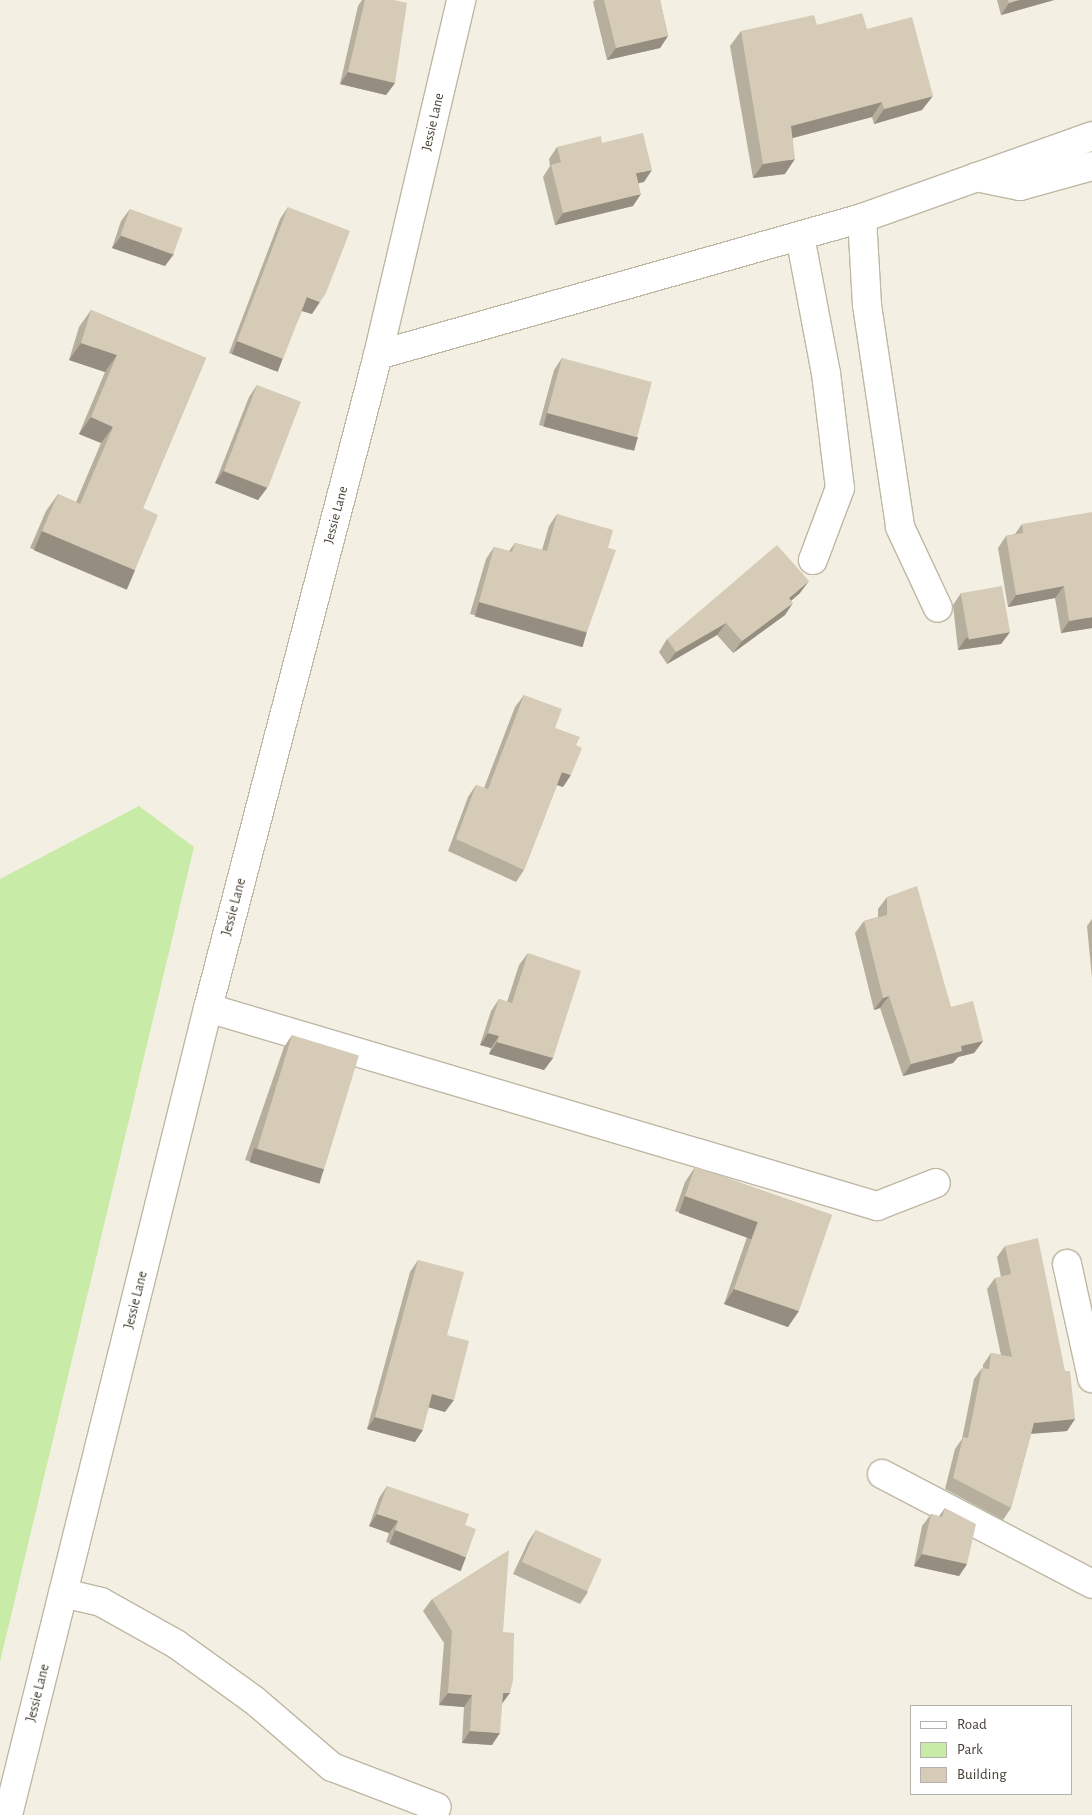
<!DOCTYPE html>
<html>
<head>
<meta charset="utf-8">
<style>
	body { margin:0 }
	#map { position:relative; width:1092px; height:1815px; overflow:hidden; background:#f3efe2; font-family:"Alegreya Sans",sans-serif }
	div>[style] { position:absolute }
	.green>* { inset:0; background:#c8eba7 }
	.roads { filter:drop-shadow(1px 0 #bfb7a4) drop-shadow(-1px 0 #bfb7a4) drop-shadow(0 1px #bfb7a4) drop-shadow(0 -1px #bfb7a4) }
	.minor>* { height:28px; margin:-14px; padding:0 14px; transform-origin:14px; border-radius:14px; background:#fff }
	.wall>* { inset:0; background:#b7af9d }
	.shaded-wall>* { inset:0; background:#958e80; transform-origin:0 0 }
	.building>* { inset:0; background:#d5cbb7; transform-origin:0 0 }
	span { translate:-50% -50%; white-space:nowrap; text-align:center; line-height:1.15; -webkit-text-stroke:4.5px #fff; paint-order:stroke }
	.street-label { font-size:14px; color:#453f32 }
	.legend { position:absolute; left:910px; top:1705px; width:162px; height:90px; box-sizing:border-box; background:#fff; border:1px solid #b5b2ad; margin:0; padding:6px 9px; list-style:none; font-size:15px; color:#453f32 }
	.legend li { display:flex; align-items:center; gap:10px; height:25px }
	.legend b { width:25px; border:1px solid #b5b2ad }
</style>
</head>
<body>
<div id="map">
	<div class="green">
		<div style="clip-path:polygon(139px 806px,194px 847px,0 1662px,0 879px)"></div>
	</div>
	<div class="roads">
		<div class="minor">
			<div style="left:976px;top:177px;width:45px;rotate:11.6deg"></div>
			<div style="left:1020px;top:186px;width:75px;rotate:-15.5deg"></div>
			<div style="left:862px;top:218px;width:87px;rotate:86.7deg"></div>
			<div style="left:867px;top:305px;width:224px;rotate:81.5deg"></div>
			<div style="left:900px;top:527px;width:89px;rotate:64.9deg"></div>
			<div style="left:800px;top:236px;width:139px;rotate:79.3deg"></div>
			<div style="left:826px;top:373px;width:116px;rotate:83.1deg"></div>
			<div style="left:840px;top:488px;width:77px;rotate:110.6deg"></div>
			<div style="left:378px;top:355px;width:503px;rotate:-15.8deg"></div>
			<div style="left:862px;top:218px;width:244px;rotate:-19.6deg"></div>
			<div style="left:208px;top:1008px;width:698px;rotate:16.49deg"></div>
			<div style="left:877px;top:1206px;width:63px;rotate:-21.3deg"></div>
			<div style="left:1067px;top:1264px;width:117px;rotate:77.6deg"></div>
			<div style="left:882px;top:1474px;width:237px;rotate:27.6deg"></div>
			<div style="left:63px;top:1593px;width:39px;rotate:13deg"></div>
			<div style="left:101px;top:1602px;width:86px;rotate:29.2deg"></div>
			<div style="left:176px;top:1644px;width:96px;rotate:35.7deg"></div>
			<div style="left:254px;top:1700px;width:103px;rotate:40.7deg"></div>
			<div style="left:332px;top:1767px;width:112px;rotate:20.9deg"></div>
			<div style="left:8px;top:1815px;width:831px;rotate:-76.08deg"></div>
			<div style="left:208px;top:1008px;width:675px;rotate:-75.41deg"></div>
			<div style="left:378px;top:355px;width:365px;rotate:-76.8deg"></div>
		</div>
	</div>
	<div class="wall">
		<div style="clip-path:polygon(362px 0,394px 0,395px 83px,386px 95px,340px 84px,358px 6px)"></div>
		<div style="clip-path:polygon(595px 0,660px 0,668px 36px,660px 48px,607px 60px,593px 2px)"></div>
		<div style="clip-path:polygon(997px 0,1054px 0,1001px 15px)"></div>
		<div style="clip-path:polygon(817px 25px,867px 29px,922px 110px,874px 124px,872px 117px,793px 138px,785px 174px,753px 178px,730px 46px,741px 31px)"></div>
		<div style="clip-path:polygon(602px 143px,644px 182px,639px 183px,633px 206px,555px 225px,543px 177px,550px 166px,549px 159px,557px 147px)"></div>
		<div style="clip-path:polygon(288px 207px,312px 314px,302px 311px,275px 371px,229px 353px,280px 219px)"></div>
		<div style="clip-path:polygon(130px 209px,165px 266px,112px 248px,121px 221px)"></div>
		<div style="clip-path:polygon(91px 310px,206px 358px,143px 508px,135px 570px,124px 587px,30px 548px,46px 511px,58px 494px,76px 502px,101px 443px,79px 434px,105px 372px,69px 360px,79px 327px)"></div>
		<div style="clip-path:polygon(562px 358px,638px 438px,629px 450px,539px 425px,554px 370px)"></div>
		<div style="clip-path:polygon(257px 385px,267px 488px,258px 500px,215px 483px,249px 397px)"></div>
		<div style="clip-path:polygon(557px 514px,587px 632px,579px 644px,470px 614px,486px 559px,494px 547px,509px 551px,515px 543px,542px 550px,549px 526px)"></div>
		<div style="clip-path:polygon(1022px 524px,1092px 628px,1061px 633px,1055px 598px,1008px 607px,998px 548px,1006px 536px,1015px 534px)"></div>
		<div style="clip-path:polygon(800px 593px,791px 601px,785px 615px,733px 653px,717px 635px,667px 664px,659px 652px,667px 639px)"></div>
		<div style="clip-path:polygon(961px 593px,1010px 632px,1001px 644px,958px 650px,953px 605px)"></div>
		<div style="clip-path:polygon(524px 695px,555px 728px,563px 787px,557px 785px,524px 870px,516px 882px,448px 851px,468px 797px,476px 785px,484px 788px,515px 707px)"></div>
		<div style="clip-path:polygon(887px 897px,951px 1007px,983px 1041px,974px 1053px,958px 1057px,953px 1063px,903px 1076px,880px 1008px,874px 1010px,855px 933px,864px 921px,878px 917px,878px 909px)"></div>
		<div style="clip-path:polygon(1092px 919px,1092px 978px,1087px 926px)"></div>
		<div style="clip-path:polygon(528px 953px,553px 1058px,544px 1070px,489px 1054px,491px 1048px,480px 1045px,491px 1011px,499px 999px,507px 1002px,519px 965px)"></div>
		<div style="clip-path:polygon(292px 1035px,324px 1170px,316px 1182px,245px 1160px,284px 1047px)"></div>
		<div style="clip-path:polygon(695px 1167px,832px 1215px,788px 1327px,724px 1304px,747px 1237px,675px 1211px,685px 1182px)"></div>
		<div style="clip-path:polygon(1005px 1246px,1075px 1419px,1067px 1431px,1031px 1434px,1011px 1508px,1003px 1520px,945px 1489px,955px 1449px,962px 1439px,974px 1379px,982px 1368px,983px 1368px,983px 1365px,991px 1353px,1001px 1355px,987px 1289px,995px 1278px,1001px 1277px,997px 1257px)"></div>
		<div style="clip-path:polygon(418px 1260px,447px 1335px,445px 1412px,429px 1407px,415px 1442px,367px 1429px,410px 1272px)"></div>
		<div style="clip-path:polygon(387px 1486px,465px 1525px,458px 1569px,386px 1542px,389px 1533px,369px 1526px,379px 1498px)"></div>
		<div style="clip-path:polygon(945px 1508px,967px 1564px,959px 1576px,914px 1566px,922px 1526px,931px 1514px,939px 1516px)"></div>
		<div style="clip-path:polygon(536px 1530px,588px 1592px,580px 1604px,513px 1574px,528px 1542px)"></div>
		<div style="clip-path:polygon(432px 1599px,503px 1632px,502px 1704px,492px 1745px,462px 1743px,464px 1707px,439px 1705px,444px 1643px,423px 1611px)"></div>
	</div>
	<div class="shaded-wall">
		<div style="clip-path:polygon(1019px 0,1054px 0,1001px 15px,1009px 3px)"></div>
		<div style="clip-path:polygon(668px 36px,660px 48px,607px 60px,616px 48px)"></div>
		<div style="clip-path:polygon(348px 72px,395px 83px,386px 95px,340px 84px)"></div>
		<div style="clip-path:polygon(933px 96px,922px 110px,874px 124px,884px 109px)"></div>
		<div style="clip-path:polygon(882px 102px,872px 117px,781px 141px,791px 126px)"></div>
		<div style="clip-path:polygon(795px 159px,785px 174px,753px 178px,763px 164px)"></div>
		<div style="clip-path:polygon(652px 170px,644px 182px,628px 185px,636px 173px)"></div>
		<div style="clip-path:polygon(641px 194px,633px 206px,555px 225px,563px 213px)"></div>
		<div style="clip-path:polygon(121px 236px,174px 254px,165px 266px,112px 248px)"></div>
		<div style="clip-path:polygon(307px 297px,320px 302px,312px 314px,299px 310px)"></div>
		<div style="left:237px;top:341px;width:49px;height:14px;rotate:21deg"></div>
		<div style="clip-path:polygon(81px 343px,117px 355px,105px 372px,69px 360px)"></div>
		<div style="left:547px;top:413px;width:94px;height:14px;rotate:15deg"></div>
		<div style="clip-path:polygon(91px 417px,113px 427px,101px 443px,79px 434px)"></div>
		<div style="clip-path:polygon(223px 471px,267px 488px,258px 500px,215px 483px)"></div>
		<div style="left:42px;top:531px;width:101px;height:21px;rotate:23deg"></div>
		<div style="clip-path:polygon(809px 581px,800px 593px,780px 610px,789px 598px)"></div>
		<div style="clip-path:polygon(1064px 586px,1055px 598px,1008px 607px,1016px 595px)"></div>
		<div style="left:479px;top:602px;width:112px;height:15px;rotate:16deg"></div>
		<div style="clip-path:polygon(793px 603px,785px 615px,733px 653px,742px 641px)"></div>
		<div style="clip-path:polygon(1092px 617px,1092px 628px,1061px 633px,1069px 621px)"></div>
		<div style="clip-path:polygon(726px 623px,717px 635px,667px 664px,676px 652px)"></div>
		<div style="clip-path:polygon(1010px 632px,1001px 644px,958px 650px,966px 638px)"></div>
		<div style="clip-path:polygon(562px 772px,571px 775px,563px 787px,554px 784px)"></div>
		<div style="clip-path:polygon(889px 996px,880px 1008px,874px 1010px,883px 998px)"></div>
		<div style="clip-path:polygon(488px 1033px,499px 1036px,491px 1048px,480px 1045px)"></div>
		<div style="clip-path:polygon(983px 1041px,974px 1053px,958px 1057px,953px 1063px,903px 1076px,911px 1064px,961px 1046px)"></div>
		<div style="clip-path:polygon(497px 1042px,553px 1058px,544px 1070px,489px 1054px)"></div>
		<div style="left:254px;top:1148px;width:73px;height:15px;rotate:17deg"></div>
		<div style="left:685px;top:1196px;width:77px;height:18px;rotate:20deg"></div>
		<div style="clip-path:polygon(734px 1289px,799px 1311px,788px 1327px,724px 1304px)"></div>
		<div style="clip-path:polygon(432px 1394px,454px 1400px,445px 1412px,424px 1406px)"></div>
		<div style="clip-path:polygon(375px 1417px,423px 1430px,415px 1442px,367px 1429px)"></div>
		<div style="clip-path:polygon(1075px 1419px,1067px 1431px,1026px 1434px,1034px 1423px)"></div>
		<div style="clip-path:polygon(377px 1514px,398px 1521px,389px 1533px,369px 1526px)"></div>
		<div style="left:395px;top:1530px;width:76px;height:15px;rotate:21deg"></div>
		<div style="clip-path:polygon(922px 1554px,967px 1564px,959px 1576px,914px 1566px)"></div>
		<div style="clip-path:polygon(448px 1693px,472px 1695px,464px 1707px,439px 1705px)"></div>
		<div style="clip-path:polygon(503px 1693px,510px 1693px,501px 1705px)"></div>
		<div style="clip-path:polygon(470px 1731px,500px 1733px,492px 1745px,462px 1743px)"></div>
	</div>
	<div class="building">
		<div style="clip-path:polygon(365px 0,394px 0,407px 3px,395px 83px,348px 72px)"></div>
		<div style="clip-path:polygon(604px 0,660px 0,668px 36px,616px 48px)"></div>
		<div style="clip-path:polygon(1008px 0,1019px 0,1009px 3px)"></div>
		<div style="clip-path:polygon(862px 13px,867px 29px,912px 17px,933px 96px,884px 109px,882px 102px,791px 126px,795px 159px,763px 164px,741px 31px,814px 15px,817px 25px)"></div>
		<div style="clip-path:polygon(643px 133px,652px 170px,636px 173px,641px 194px,563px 213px,551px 165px,561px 162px,557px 147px,601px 136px,602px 143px)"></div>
		<div style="clip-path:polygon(288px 207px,350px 231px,326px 293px,320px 302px,307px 297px,283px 359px,237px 341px)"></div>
		<div style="left:130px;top:209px;width:56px;height:28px;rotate:20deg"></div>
		<div style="clip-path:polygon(91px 310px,206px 358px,143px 508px,158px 515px,135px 570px,42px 531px,58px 494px,80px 504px,113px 427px,91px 417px,117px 355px,81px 343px)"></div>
		<div style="left:562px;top:358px;width:93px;height:57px;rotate:15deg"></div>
		<div style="left:257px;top:385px;width:47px;height:92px;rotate:21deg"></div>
		<div style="clip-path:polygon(1092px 512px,1092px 617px,1069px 621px,1064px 586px,1016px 595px,1006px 536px,1023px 533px,1022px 524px)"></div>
		<div style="clip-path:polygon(557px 514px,613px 530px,608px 548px,616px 550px,587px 632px,479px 602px,494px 547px,512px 552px,515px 543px,547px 551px)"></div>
		<div style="clip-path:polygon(777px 545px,809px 581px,789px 598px,793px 603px,742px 641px,726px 623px,676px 652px,667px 639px)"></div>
		<div style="left:1002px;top:586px;width:47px;height:42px;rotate:80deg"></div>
		<div style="clip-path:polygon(524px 695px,562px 709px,555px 728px,580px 737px,576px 745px,582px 748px,571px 775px,562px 772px,524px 870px,456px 839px,476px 785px,488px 789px)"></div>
		<div style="clip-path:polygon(917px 886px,951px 1007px,973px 1001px,983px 1041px,961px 1046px,962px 1051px,911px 1064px,889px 996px,883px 998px,864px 921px,887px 915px,887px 897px)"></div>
		<div style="clip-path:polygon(528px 953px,581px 971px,553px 1058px,497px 1042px,499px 1036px,488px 1033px,499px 999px,512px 1003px)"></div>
		<div style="left:292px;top:1035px;width:70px;height:119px;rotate:17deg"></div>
		<div style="clip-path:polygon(695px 1167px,832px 1215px,799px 1311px,734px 1289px,758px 1222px,685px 1196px)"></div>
		<div style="clip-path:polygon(1038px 1238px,1065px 1371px,1070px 1371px,1075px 1419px,1034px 1423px,1011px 1508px,953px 1478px,963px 1437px,968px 1438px,982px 1368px,989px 1369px,991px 1353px,1012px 1357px,995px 1278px,1011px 1274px,1005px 1246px)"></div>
		<div style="clip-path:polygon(418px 1260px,464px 1272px,447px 1335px,469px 1341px,454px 1400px,432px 1394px,423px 1430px,375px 1417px)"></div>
		<div style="clip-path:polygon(387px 1486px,469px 1514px,465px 1525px,476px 1529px,466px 1557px,395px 1530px,398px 1521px,377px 1514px)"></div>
		<div style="clip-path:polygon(945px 1508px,976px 1524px,967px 1564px,922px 1554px,931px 1514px,942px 1517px)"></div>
		<div style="left:536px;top:1530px;width:72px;height:35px;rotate:24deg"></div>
		<div style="clip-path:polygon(509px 1550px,503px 1632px,514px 1633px,513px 1680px,510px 1693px,503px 1693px,500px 1733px,470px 1731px,472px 1695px,448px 1693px,452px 1631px,432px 1599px)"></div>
	</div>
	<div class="street-label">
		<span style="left:433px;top:122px;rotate:-77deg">Jessie Lane</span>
		<span style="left:336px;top:515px;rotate:-75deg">Jessie Lane</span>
		<span style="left:234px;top:907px;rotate:-75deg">Jessie Lane</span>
		<span style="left:136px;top:1300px;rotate:-76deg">Jessie Lane</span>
		<span style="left:38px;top:1693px;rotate:-76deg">Jessie Lane</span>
	</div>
	<ul class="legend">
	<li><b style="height:6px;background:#fff"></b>Road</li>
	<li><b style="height:14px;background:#c8eba7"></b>Park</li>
	<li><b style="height:14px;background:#d5cbb7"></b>Building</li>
	</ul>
</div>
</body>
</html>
